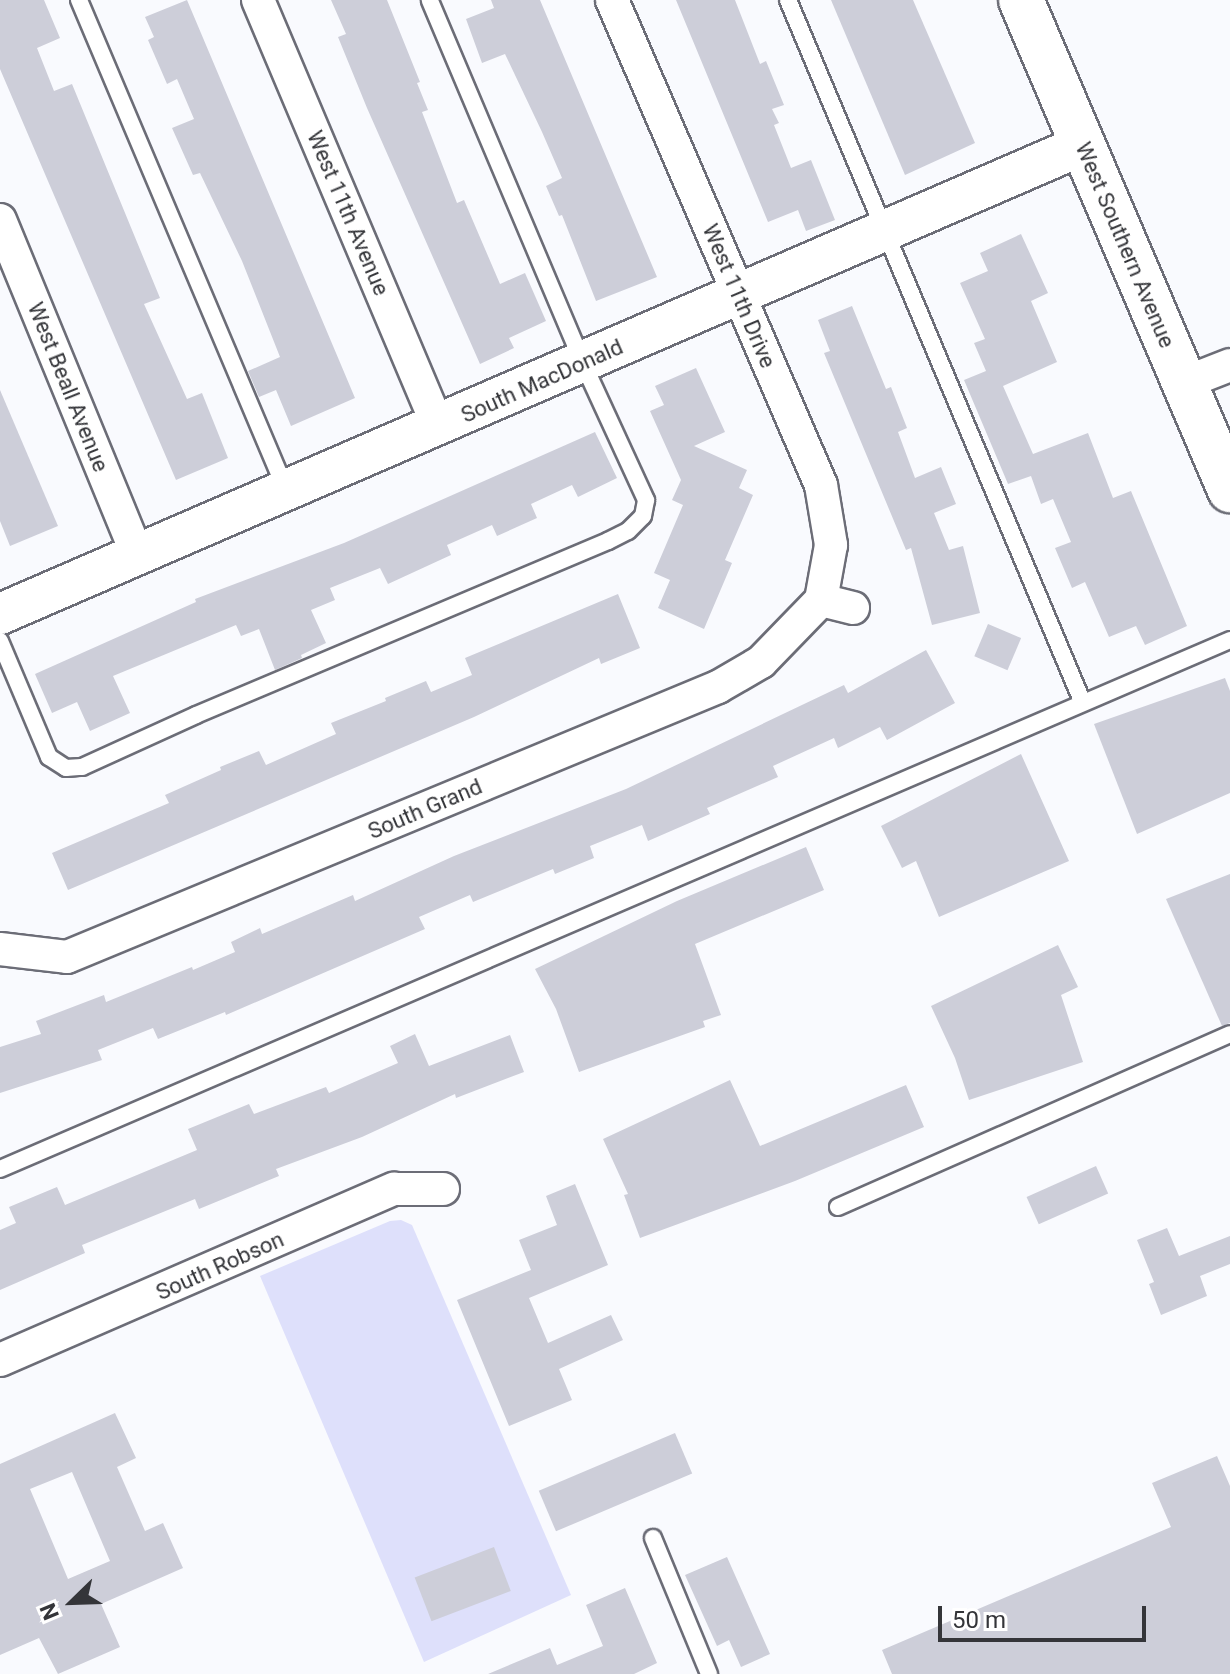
<!DOCTYPE html>
<html>
<head>
<meta charset="utf-8">
<style>
	body { margin:0 }
	#map { position:relative; width:1230px; height:1674px; overflow:hidden; background:#f9fafe; font-family:Roboto,sans-serif }
	div>[style] { position:absolute }
	.green>* { inset:0; background:#dee0fb }
	.building>* { inset:0; background:#cdced9; transform-origin:0 0 }
	.roads { filter:drop-shadow(2px 0 #6c6d77) drop-shadow(-2px 0 #6c6d77) drop-shadow(0 2px #6c6d77) drop-shadow(0 -2px #6c6d77) }
	.service>* { height:16px; margin:-8px; padding:0 8px; transform-origin:8px; border-radius:8px; background:#fff }
	.minor>* { height:32px; margin:-16px; padding:0 16px; transform-origin:16px; border-radius:16px; background:#fff }
	.tertiary>* { height:40px; margin:-20px; padding:0 20px; transform-origin:20px; border-radius:20px; background:#fff }
	.secondary>* { height:44px; margin:-22px; padding:0 22px; transform-origin:22px; border-radius:22px; background:#fff }
	span { translate:-50% -50%; white-space:nowrap; text-align:center; line-height:1.15; -webkit-text-stroke:7px #fff; paint-order:stroke }
	.street-label { font-size:22px; color:#343539 }
	.north { position:absolute; left:32px; top:1562px; width:80px; height:80px; -webkit-text-stroke:6px #fff; paint-order:stroke; rotate:247deg; font-size:22px; font-weight:700; line-height:32px; text-align:center; color:#343539 }
	.north::after { content:''; display:block; margin:auto; width:28px; height:36px; background:#343539; clip-path:polygon(50% 0,100% 100%,50% 72%,0 100%) }
	.scale { position:absolute; left:938px; top:1606px; width:208px; height:36px; box-sizing:border-box; border:4px solid #343539; border-top:0; padding-left:10px; font-size:24px; line-height:28px; white-space:nowrap; color:#343539; -webkit-text-stroke:6px #fff; paint-order:stroke }
</style>
</head>
<body>
<div id="map">
	<div class="green">
		<div style="clip-path:polygon(401px 1220px,412px 1225px,571px 1595px,424px 1662px,260px 1276px,390px 1221px)"></div>
	</div>
	<div class="building">
		<div style="clip-path:polygon(0 0,44px 0,60px 38px,37px 48px,54px 91px,72px 84px,160px 298px,144px 304px,187px 399px,202px 393px,228px 458px,176px 480px,0 69px)"></div>
		<div style="clip-path:polygon(187px 0,355px 398px,291px 426px,276px 390px,259px 397px,248px 371px,280px 357px,242px 261px,200px 173px,193px 175px,172px 128px,194px 119px,177px 79px,167px 84px,148px 40px,154px 37px,145px 17px)"></div>
		<div style="clip-path:polygon(331px 0,387px 0,420px 82px,417px 83px,428px 110px,422px 112px,457px 203px,464px 200px,500px 284px,525px 273px,546px 321px,509px 338px,514px 348px,480px 364px,367px 108px,338px 37px,346px 34px)"></div>
		<div style="clip-path:polygon(491px 0,540px 0,657px 277px,596px 301px,562px 215px,559px 216px,546px 186px,562px 178px,542px 132px,505px 54px,482px 63px,466px 19px,494px 8px)"></div>
		<div style="clip-path:polygon(676px 0,735px 0,760px 64px,766px 61px,784px 105px,772px 109px,779px 123px,774px 125px,791px 168px,811px 160px,835px 220px,806px 231px,798px 210px,768px 222px)"></div>
		<div style="clip-path:polygon(831px 0,913px 0,975px 143px,905px 175px)"></div>
		<div style="clip-path:polygon(1021px 234px,1048px 293px,1031px 301px,1057px 362px,1003px 386px,1033px 454px,1088px 433px,1113px 498px,1131px 491px,1187px 626px,1145px 645px,1136px 626px,1109px 637px,1085px 582px,1072px 588px,1055px 548px,1071px 542px,1053px 499px,1041px 504px,1031px 476px,1008px 484px,964px 380px,986px 371px,974px 343px,985px 339px,960px 283px,988px 271px,980px 253px)"></div>
		<div style="clip-path:polygon(852px 306px,886px 389px,891px 387px,907px 428px,898px 432px,915px 478px,941px 467px,956px 504px,934px 513px,949px 550px,963px 546px,980px 613px,932px 625px,911px 548px,906px 550px,824px 353px,830px 351px,818px 320px)"></div>
		<div style="clip-path:polygon(696px 368px,725px 432px,694px 446px,747px 470px,739px 488px,753px 495px,725px 560px,732px 563px,704px 629px,658px 608px,670px 580px,654px 573px,683px 505px,672px 500px,681px 480px,650px 411px,664px 405px,655px 386px)"></div>
		<div style="clip-path:polygon(0 390px,58px 526px,10px 546px,0 521px)"></div>
		<div style="clip-path:polygon(595px 432px,617px 478px,578px 497px,572px 485px,531px 504px,537px 518px,497px 536px,492px 525px,447px 545px,451px 555px,388px 584px,380px 568px,330px 588px,335px 600px,311px 610px,326px 643px,301px 655px,302px 658px,275px 670px,259px 629px,241px 636px,236px 625px,113px 676px,130px 713px,90px 731px,77px 702px,52px 713px,35px 674px,196px 602px,195px 599px,344px 543px)"></div>
		<div style="clip-path:polygon(618px 594px,640px 648px,601px 664px,599px 658px,474px 717px,68px 890px,52px 853px,169px 803px,165px 795px,221px 770px,220px 767px,259px 751px,266px 765px,336px 734px,331px 723px,386px 701px,385px 698px,426px 681px,431px 692px,472px 675px,465px 658px)"></div>
		<div style="left:988px;top:624px;width:36px;height:35px;rotate:23deg"></div>
		<div style="clip-path:polygon(926px 650px,955px 703px,887px 740px,880px 727px,838px 748px,834px 738px,773px 766px,778px 777px,707px 808px,710px 814px,648px 841px,642px 825px,590px 846px,594px 858px,555px 874px,553px 869px,473px 902px,470px 895px,419px 917px,425px 929px,226px 1015px,225px 1012px,158px 1039px,153px 1028px,98px 1050px,102px 1060px,0 1093px,0 1047px,41px 1034px,36px 1021px,104px 995px,106px 1002px,192px 967px,193px 970px,235px 952px,231px 942px,260px 928px,262px 934px,353px 895px,355px 901px,454px 856px,626px 789px,844px 685px,848px 693px)"></div>
		<div style="clip-path:polygon(1225px 678px,1230px 691px,1230px 793px,1137px 834px,1094px 724px)"></div>
		<div style="clip-path:polygon(1021px 754px,1069px 861px,939px 917px,916px 861px,902px 868px,881px 826px)"></div>
		<div style="clip-path:polygon(806px 847px,824px 890px,695px 944px,721px 1015px,703px 1021px,705px 1027px,579px 1072px,556px 1009px,535px 969px,677px 901px)"></div>
		<div style="clip-path:polygon(1230px 874px,1230px 1023px,1222px 1026px,1166px 899px)"></div>
		<div style="clip-path:polygon(1058px 945px,1078px 987px,1061px 995px,1083px 1062px,969px 1100px,955px 1058px,931px 1006px)"></div>
		<div style="clip-path:polygon(415px 1034px,429px 1066px,510px 1035px,524px 1072px,456px 1098px,455px 1094px,362px 1137px,276px 1169px,279px 1176px,199px 1209px,195px 1199px,82px 1245px,85px 1253px,0 1290px,0 1230px,16px 1223px,9px 1207px,57px 1187px,65px 1205px,197px 1150px,188px 1129px,249px 1104px,254px 1114px,326px 1087px,329px 1093px,398px 1063px,390px 1046px)"></div>
		<div style="clip-path:polygon(730px 1080px,760px 1146px,906px 1085px,924px 1127px,795px 1181px,640px 1238px,624px 1195px,628px 1194px,603px 1139px)"></div>
		<div style="left:1096px;top:1166px;width:30px;height:76px;rotate:66deg"></div>
		<div style="clip-path:polygon(575px 1184px,608px 1265px,529px 1298px,548px 1343px,611px 1315px,623px 1340px,559px 1369px,572px 1400px,509px 1426px,457px 1300px,531px 1270px,519px 1240px,557px 1225px,546px 1196px)"></div>
		<div style="clip-path:polygon(1167px 1228px,1179px 1256px,1230px 1236px,1230px 1264px,1200px 1276px,1207px 1296px,1161px 1315px,1149px 1284px,1154px 1282px,1137px 1240px)"></div>
		<div style="clip-path:polygon(evenodd,115px 1413px,136px 1458px,117px 1467px,145px 1531px,163px 1523px,183px 1568px,101px 1604px,120px 1647px,58px 1674px,39px 1638px,0 1655px,0 1464px,115px 1413px,72px 1472px,110px 1561px,68px 1579px,30px 1489px,72px 1472px)"></div>
		<div style="left:675px;top:1433px;width:44px;height:148px;rotate:67deg"></div>
		<div style="clip-path:polygon(1217px 1456px,1230px 1486px,1230px 1674px,892px 1674px,882px 1650px,1171px 1527px,1152px 1483px)"></div>
		<div style="left:494px;top:1547px;width:47px;height:85px;rotate:69deg"></div>
		<div style="clip-path:polygon(727px 1557px,770px 1654px,741px 1667px,729px 1640px,717px 1646px,685px 1575px)"></div>
		<div style="clip-path:polygon(625px 1588px,657px 1663px,634px 1674px,488px 1674px,550px 1648px,557px 1665px,603px 1646px,586px 1605px)"></div>
	</div>
	<div class="roads">
		<div class="service">
			<div style="left:79px;top:0;width:532px;rotate:67.1deg"></div>
			<div style="left:788px;top:0;width:762px;rotate:67.24deg"></div>
			<div style="left:0;top:641px;width:126px;rotate:67.1deg"></div>
			<div style="left:49px;top:757px;width:20px;rotate:33deg"></div>
			<div style="left:66px;top:768px;width:16px;rotate:-4deg"></div>
			<div style="left:82px;top:767px;width:125px;rotate:-24.5deg"></div>
			<div style="left:196px;top:715px;width:447px;rotate:-22.9deg"></div>
			<div style="left:608px;top:541px;width:22px;rotate:-27deg"></div>
			<div style="left:628px;top:531px;width:21px;rotate:-45deg"></div>
			<div style="left:643px;top:516px;width:16px;rotate:-79deg"></div>
			<div style="left:646px;top:500px;width:151px;rotate:-114.7deg"></div>
			<div style="left:583px;top:363px;width:394px;rotate:-112.9deg"></div>
			<div style="left:0;top:1169px;width:1339px;rotate:-23.27deg"></div>
			<div style="left:838px;top:1207px;width:428px;rotate:-23.8deg"></div>
			<div style="left:653px;top:1538px;width:147px;rotate:67.6deg"></div>
		</div>
		<div class="minor">
			<div style="left:258px;top:0;width:462px;rotate:67.1deg"></div>
			<div style="left:612px;top:0;width:528px;rotate:66.69deg"></div>
			<div style="left:821px;top:485px;width:61px;rotate:80.5deg"></div>
			<div style="left:831px;top:545px;width:56px;rotate:100.3deg"></div>
			<div style="left:0;top:220px;width:361px;rotate:67.7deg"></div>
			<div style="left:1184px;top:383px;width:49px;rotate:-21.4deg"></div>
			<div style="left:821px;top:600px;width:33px;rotate:14deg"></div>
			<div style="left:0;top:949px;width:67px;rotate:6.8deg"></div>
			<div style="left:67px;top:957px;width:705px;rotate:-22.53deg"></div>
			<div style="left:718px;top:687px;width:50px;rotate:-30.2deg"></div>
			<div style="left:761px;top:662px;width:86px;rotate:-45.9deg"></div>
			<div style="left:0;top:1360px;width:430px;rotate:-23.5deg"></div>
			<div style="left:394px;top:1189px;width:49px"></div>
		</div>
		<div class="tertiary">
			<div style="left:0;top:614px;width:1179px;rotate:-23.43deg"></div>
		</div>
		<div class="secondary">
			<div style="left:1021px;top:0;width:533px;rotate:66.9deg"></div>
		</div>
	</div>
	<div class="street-label">
		<span style="left:348px;top:213px;rotate:67deg">West 11th Avenue</span>
		<span style="left:1125px;top:245px;rotate:67deg">West Southern Avenue</span>
		<span style="left:739px;top:296px;rotate:67deg">West 11th Drive</span>
		<span style="left:542px;top:381px;rotate:-24deg">South MacDonald</span>
		<span style="left:68px;top:387px;rotate:68deg">West Beall Avenue</span>
		<span style="left:425px;top:809px;rotate:-23deg">South Grand</span>
		<span style="left:220px;top:1266px;rotate:-24deg">South Robson</span>
	</div>
	<div class="north">N</div>
	<div class="scale">50 m</div>
</div>
</body>
</html>
